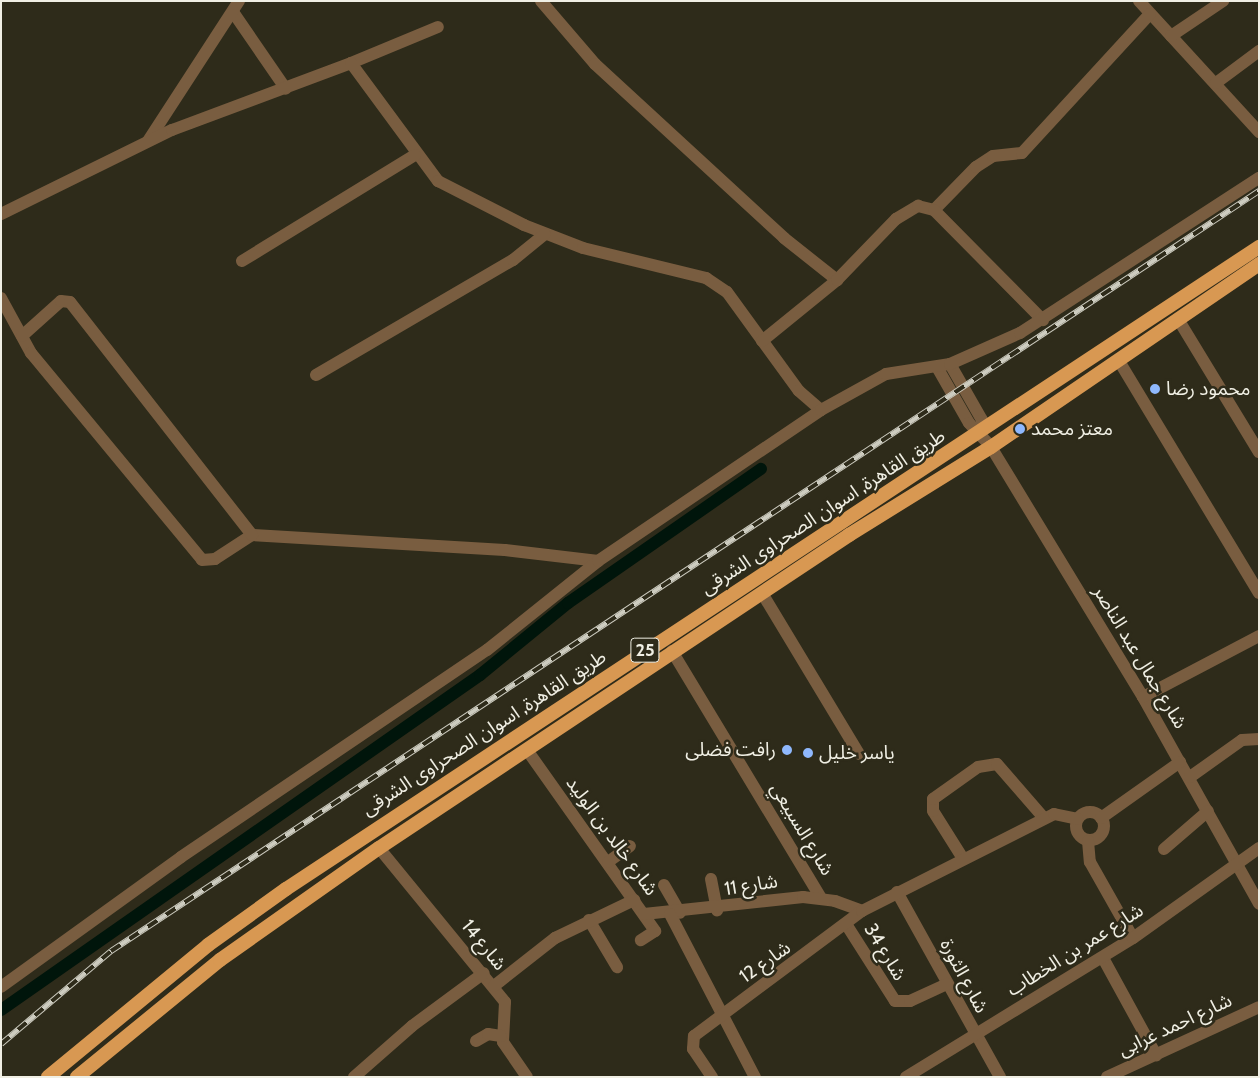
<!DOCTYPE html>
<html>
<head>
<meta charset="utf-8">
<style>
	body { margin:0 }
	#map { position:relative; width:1260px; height:1078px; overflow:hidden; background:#2e2b1a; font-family:Cabin,"Noto Sans Arabic",sans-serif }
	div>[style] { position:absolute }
	.canal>* { height:12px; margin:-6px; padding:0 6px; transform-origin:6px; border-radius:6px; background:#00150b }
	.minor>* { height:12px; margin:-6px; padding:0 6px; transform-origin:6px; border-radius:6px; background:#795d40 }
	.minor>.ring { margin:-6px; padding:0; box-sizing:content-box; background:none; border:12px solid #795d40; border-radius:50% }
	.trunk>* { height:14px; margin:-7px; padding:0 7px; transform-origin:7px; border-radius:7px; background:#d89852 }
	.rail>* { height:5.5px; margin-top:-2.75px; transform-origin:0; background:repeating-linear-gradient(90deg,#2e2b1a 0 11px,#cdccc0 0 22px); box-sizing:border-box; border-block:1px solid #cdccc0 }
	.dots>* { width:14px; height:14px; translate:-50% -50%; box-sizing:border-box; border:2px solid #2e2b1a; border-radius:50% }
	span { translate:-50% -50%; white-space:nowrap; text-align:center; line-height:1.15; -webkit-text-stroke:5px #2e2b1a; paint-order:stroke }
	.shield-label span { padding:1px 4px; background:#2e2b1a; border:1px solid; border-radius:4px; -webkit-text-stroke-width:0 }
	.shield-label { font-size:18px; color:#f0efe4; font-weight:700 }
	.poi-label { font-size:19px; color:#f0efe4 }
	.left { translate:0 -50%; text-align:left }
	.right { translate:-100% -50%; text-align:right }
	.street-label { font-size:19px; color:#f0efe4 }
	.frame { position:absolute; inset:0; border:2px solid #f0efe4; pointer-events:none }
</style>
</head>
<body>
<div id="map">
	<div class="canal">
		<div style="left:1px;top:1010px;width:585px;rotate:-34.97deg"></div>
		<div style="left:480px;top:675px;width:114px;rotate:-39.3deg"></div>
		<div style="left:568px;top:603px;width:235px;rotate:-34.8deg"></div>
	</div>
	<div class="minor">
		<div style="left:541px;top:1px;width:83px;rotate:49.4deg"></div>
		<div style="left:595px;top:64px;width:257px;rotate:42.6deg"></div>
		<div style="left:784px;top:238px;width:68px;rotate:38.4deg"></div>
		<div style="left:1139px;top:1px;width:178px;rotate:47.5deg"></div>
		<div style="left:233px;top:12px;width:93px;rotate:55.5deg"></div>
		<div style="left:1171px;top:36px;width:63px;rotate:-33.9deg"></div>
		<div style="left:351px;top:63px;width:94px;rotate:-22.5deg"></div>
		<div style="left:1216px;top:83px;width:54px;rotate:-36.7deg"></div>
		<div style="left:148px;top:141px;width:167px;rotate:-57deg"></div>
		<div style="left:934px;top:210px;width:60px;rotate:-45.7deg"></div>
		<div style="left:976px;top:167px;width:20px;rotate:-33deg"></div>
		<div style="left:993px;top:156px;width:29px;rotate:-6deg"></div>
		<div style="left:1022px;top:153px;width:189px;rotate:-47.4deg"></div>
		<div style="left:1px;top:214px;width:191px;rotate:-26.2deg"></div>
		<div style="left:172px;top:130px;width:191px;rotate:-20.5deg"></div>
		<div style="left:351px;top:63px;width:147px;rotate:53.6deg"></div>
		<div style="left:438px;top:181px;width:97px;rotate:27.1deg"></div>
		<div style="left:524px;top:225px;width:63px;rotate:21.3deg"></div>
		<div style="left:583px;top:248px;width:127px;rotate:13.7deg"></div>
		<div style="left:706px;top:278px;width:25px;rotate:34deg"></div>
		<div style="left:727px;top:292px;width:122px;rotate:54deg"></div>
		<div style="left:799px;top:391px;width:29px;rotate:41deg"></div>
		<div style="left:242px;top:261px;width:203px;rotate:-31.5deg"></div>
		<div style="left:1px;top:298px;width:63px;rotate:61.4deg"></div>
		<div style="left:31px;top:353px;width:268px;rotate:50.4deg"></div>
		<div style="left:202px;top:560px;width:13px;rotate:-4deg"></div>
		<div style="left:215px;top:559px;width:44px;rotate:-33deg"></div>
		<div style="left:252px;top:535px;width:253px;rotate:3.4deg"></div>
		<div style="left:505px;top:550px;width:94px;rotate:6.7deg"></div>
		<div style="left:1178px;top:319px;width:156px;rotate:58.7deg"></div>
		<div style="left:22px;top:336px;width:52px;rotate:-41.9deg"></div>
		<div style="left:61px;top:301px;width:9px;rotate:6deg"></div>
		<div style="left:70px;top:302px;width:296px;rotate:52deg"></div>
		<div style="left:762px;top:341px;width:97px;rotate:-39.1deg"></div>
		<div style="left:837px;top:280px;width:85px;rotate:-46deg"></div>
		<div style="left:896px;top:219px;width:26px;rotate:-31deg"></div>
		<div style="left:918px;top:206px;width:16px;rotate:14deg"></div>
		<div style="left:934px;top:210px;width:155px;rotate:45.3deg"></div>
		<div style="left:1119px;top:361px;width:271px;rotate:58.9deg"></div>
		<div style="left:950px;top:364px;width:64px;rotate:60.3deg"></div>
		<div style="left:982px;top:420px;width:13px;rotate:90deg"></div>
		<div style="left:937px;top:367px;width:64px;rotate:60.3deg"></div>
		<div style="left:969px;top:423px;width:33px;rotate:47deg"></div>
		<div style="left:991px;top:447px;width:293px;rotate:58.7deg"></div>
		<div style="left:1143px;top:697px;width:237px;rotate:60.7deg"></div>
		<div style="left:316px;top:375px;width:228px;rotate:-30.3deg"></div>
		<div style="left:513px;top:260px;width:41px;rotate:-39.1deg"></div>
		<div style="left:762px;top:593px;width:188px;rotate:58.9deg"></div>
		<div style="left:672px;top:651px;width:288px;rotate:58.9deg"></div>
		<div style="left:1143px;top:697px;width:131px;rotate:-27.7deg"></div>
		<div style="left:527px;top:750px;width:222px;rotate:54.7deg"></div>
		<div style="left:655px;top:931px;width:17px;rotate:147deg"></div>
		<div style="left:1190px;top:777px;width:64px;rotate:-35.4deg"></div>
		<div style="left:1242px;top:740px;width:17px;rotate:-3deg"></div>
		<div class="ring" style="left:1076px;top:812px;width:16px;height:16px"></div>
		<div style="left:1101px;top:818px;width:97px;rotate:-35.3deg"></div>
		<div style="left:1088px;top:841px;width:21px;rotate:85deg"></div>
		<div style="left:1090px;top:862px;width:87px;rotate:60.5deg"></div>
		<div style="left:379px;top:848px;width:199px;rotate:50.7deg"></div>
		<div style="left:505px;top:1002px;width:40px;rotate:92.9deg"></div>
		<div style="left:503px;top:1042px;width:42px;rotate:55.6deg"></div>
		<div style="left:1164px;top:849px;width:58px;rotate:-40.8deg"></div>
		<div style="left:962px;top:857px;width:54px;rotate:-122.2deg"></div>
		<div style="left:933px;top:811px;width:12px;rotate:-90deg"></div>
		<div style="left:933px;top:799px;width:55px;rotate:-35.4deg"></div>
		<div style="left:978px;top:767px;width:19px;rotate:-9deg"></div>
		<div style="left:997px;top:764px;width:72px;rotate:49deg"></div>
		<div style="left:608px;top:862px;width:27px;rotate:-36deg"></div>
		<div style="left:711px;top:879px;width:32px;rotate:79deg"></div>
		<div style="left:664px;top:885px;width:32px;rotate:60deg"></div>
		<div style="left:897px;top:892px;width:212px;rotate:60.9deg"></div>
		<div style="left:644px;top:914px;width:160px;rotate:-6.1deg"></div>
		<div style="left:803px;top:897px;width:32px;rotate:7deg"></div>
		<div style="left:835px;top:901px;width:29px;rotate:20deg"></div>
		<div style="left:670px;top:914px;width:184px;rotate:62.5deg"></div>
		<div style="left:589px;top:920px;width:55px;rotate:59.2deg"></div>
		<div style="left:846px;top:924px;width:91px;rotate:57.5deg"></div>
		<div style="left:895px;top:1001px;width:15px"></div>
		<div style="left:910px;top:1001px;width:41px;rotate:-24.7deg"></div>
		<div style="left:1103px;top:958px;width:111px;rotate:61.3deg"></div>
		<div style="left:494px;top:986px;width:78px;rotate:-38.2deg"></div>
		<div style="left:555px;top:938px;width:88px;rotate:-25.7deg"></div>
		<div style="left:1px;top:987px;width:222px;rotate:-35.8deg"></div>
		<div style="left:181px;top:857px;width:369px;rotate:-34.1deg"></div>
		<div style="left:487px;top:650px;width:142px;rotate:-38.7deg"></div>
		<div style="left:598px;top:561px;width:269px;rotate:-34.1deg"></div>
		<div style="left:821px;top:410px;width:74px;rotate:-29deg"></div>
		<div style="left:886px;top:374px;width:65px;rotate:-8.9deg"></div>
		<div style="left:950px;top:364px;width:77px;rotate:-23.9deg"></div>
		<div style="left:1020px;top:333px;width:285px;rotate:-33deg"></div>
		<div style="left:476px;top:1041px;width:14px;rotate:-30deg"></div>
		<div style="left:488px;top:1034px;width:13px;rotate:9deg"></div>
		<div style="left:354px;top:1077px;width:77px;rotate:-41.3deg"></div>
		<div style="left:412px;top:1026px;width:89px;rotate:-36.4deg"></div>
		<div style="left:712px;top:1077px;width:34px;rotate:-124deg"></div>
		<div style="left:693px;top:1049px;width:13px;rotate:-86deg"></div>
		<div style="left:694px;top:1036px;width:209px;rotate:-36.7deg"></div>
		<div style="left:862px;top:911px;width:215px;rotate:-26.8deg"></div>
		<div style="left:1054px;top:814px;width:24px;rotate:12deg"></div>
		<div style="left:906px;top:1077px;width:266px;rotate:-31.5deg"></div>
		<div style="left:1133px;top:938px;width:155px;rotate:-35.5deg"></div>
		<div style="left:1107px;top:1077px;width:167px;rotate:-24.7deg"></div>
	</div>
	<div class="trunk">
		<div style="left:48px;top:1077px;width:207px;rotate:-39.5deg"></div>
		<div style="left:208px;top:945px;width:96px;rotate:-35.7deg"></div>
		<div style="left:286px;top:889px;width:1166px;rotate:-33.42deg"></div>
		<div style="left:77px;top:1077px;width:185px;rotate:-39.3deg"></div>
		<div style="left:220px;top:960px;width:194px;rotate:-35.2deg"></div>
		<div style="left:379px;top:848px;width:565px;rotate:-33.66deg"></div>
		<div style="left:849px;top:535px;width:167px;rotate:-31.8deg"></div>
		<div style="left:991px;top:447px;width:325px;rotate:-34.3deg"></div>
	</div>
	<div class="rail">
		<div style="left:1px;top:1044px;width:144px;rotate:-40.2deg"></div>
		<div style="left:111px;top:951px;width:1377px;rotate:-33.51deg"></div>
	</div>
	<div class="dots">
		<div style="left:1155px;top:389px;background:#8fb8fd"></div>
		<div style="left:1020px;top:429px;background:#8fb8fd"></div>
		<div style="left:787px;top:750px;background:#8fb8fd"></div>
		<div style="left:808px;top:753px;background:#8fb8fd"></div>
	</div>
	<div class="shield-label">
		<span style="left:645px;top:650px">25</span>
	</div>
	<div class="poi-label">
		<span class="left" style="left:1166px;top:389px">محمود رضا</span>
		<span class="left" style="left:1031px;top:429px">معتز محمد</span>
		<span class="right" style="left:776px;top:750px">رافت فضلى</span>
		<span class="left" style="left:819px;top:753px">ياسر خليل</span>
	</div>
	<div class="street-label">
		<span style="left:823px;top:512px;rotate:-33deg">طريق القاهرة, اسوان الصحراوى الشرقى</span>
		<span style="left:1140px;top:657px;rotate:59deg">شارع جمال عبد الناصر</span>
		<span style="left:484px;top:733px;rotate:-33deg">طريق القاهرة, اسوان الصحراوى الشرقى</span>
		<span style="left:802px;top:829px;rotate:59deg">شارع السبيعي</span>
		<span style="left:612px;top:836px;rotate:54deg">شارع خالد بن الوليد</span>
		<span style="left:751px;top:885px;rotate:-9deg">شارع 11</span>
		<span style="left:484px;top:945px;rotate:51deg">شارع 14</span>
		<span style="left:1075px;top:950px;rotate:-32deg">شارع عمر بن الخطاب</span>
		<span style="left:885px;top:952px;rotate:59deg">شارع 34</span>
		<span style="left:765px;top:962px;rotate:-35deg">شارع 12</span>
		<span style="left:964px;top:976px;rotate:62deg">شارع الثورة</span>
		<span style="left:1175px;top:1025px;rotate:-25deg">شارع احمد عرابى</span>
	</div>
	<div class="frame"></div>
</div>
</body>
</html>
